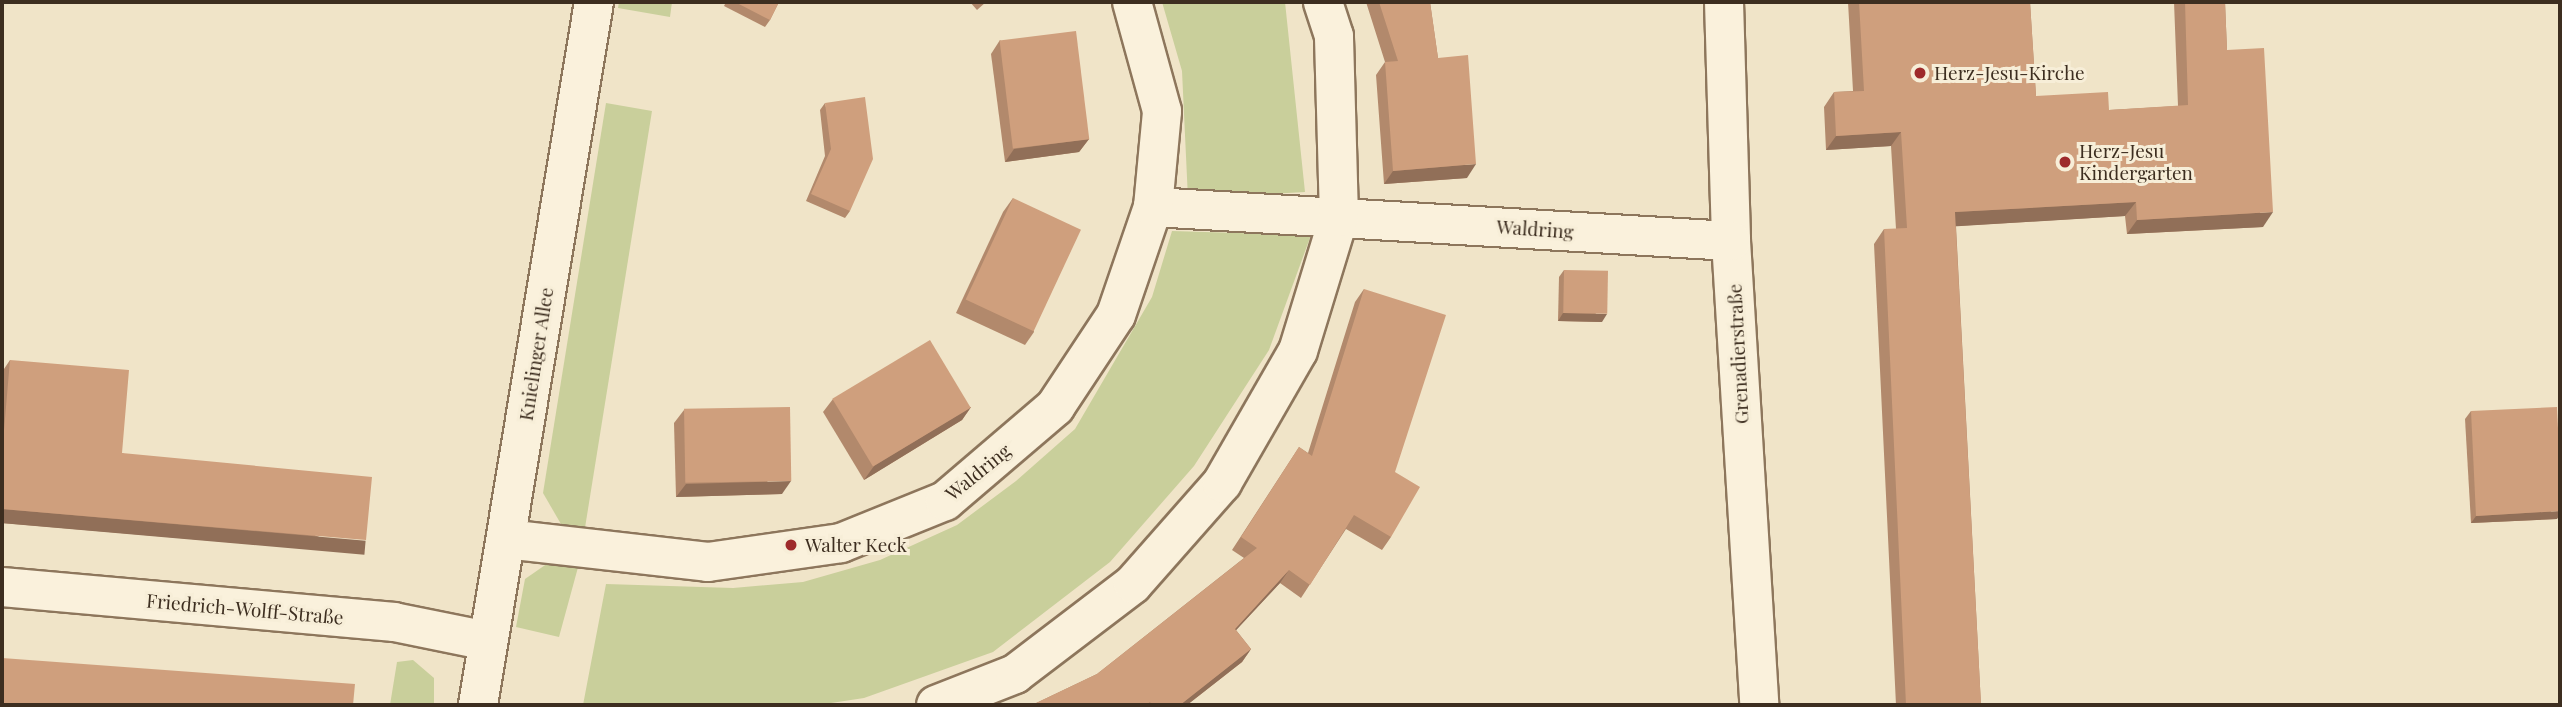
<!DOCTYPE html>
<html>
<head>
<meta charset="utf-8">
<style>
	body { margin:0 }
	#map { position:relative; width:2562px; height:707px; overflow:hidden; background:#f0e4c8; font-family:"Playfair Display",serif }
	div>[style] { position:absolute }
	.green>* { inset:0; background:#c9cf9b }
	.roads { filter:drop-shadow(2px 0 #8d765c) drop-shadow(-2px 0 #8d765c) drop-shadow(0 2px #8d765c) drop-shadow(0 -2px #8d765c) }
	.minor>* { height:38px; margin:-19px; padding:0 19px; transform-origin:19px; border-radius:19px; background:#faf1dc }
	.wall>* { inset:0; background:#b2896c }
	.shaded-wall>* { inset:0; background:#916f58; transform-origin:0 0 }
	.building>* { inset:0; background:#cf9f7d; transform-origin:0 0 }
	.dots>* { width:19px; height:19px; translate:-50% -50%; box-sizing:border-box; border:4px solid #f7eed8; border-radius:50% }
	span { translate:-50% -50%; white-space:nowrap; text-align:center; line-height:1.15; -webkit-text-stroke:6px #f7eed8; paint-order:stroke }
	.poi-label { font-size:19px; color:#3d2e20 }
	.left { translate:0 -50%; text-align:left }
	.street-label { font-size:19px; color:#3d2e20 }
	.frame { position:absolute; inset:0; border:4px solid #3d2e20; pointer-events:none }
</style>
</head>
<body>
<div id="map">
	<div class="green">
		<div style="clip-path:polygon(619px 2px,672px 2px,670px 17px,618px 8px)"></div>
		<div style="clip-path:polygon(1162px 2px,1285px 2px,1305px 192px,1188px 199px,1182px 71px)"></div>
		<div style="clip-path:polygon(606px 103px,652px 111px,584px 534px,565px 531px,543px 493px)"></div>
		<div style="clip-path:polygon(1172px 231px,1311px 235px,1269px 350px,1194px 466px,1110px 562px,993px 652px,864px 698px,818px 705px,583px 705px,606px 584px,733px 588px,803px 582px,880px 560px,957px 525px,1016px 481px,1075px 429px,1152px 297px)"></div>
		<div style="clip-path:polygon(580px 560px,559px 637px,516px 627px,525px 579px,551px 561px)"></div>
		<div style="clip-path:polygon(413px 660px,434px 678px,434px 705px,390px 705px,397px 662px)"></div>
	</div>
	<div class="roads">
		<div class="minor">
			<div style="left:1724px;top:2px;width:239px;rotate:88.3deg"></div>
			<div style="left:1731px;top:241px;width:465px;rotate:86.5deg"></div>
			<div style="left:1153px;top:207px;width:579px;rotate:3.37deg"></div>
			<div style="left:506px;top:539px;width:203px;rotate:6.5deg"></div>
			<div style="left:708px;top:562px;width:134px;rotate:-8.1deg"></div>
			<div style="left:841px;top:543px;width:112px;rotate:-22deg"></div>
			<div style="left:945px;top:501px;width:145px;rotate:-40.5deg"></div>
			<div style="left:1055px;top:407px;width:110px;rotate:-56.5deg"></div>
			<div style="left:1116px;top:315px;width:114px;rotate:-71.1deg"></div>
			<div style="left:1153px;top:207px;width:96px;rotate:-84.6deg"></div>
			<div style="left:1162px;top:111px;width:113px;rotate:-105.4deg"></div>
			<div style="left:2px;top:587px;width:394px;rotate:5.1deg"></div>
			<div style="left:394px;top:622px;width:95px;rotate:11.5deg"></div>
			<div style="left:478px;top:705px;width:713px;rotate:-80.63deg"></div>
			<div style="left:936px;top:705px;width:85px;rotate:-21.4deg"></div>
			<div style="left:1015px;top:674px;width:148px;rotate:-37.3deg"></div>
			<div style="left:1133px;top:584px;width:135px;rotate:-48.6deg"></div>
			<div style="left:1222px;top:483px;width:152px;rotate:-60.1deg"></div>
			<div style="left:1298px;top:351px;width:140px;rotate:-73deg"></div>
			<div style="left:1339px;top:217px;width:181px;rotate:-91.6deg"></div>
			<div style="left:1334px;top:36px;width:36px;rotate:-108deg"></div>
		</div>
	</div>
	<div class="wall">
		<div style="clip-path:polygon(726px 2px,779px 2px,770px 20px,765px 27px,724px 6px)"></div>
		<div style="clip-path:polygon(970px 2px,986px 2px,977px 10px)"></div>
		<div style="clip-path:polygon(1366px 2px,1430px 2px,1438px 58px,1467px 178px,1384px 184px,1376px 75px,1385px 62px)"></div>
		<div style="clip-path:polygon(1848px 2px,2030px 2px,2036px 96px,2109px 110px,2178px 106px,2174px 2px,2225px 2px,2227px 50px,2263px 227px,2127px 234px,2125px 216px,1956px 226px,1981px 705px,1896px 705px,1874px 244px,1884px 229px,1896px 229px,1891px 146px,1826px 150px,1824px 107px,1834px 92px,1853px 91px)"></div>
		<div style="clip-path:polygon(1000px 40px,1089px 139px,1079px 152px,1005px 162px,991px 54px)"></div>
		<div style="clip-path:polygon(825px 103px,850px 211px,845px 218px,806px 201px,825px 156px,820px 110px)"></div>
		<div style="clip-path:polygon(1013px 198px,1034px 332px,1025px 345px,956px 313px,1003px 212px)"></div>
		<div style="clip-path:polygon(1564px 270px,1602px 322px,1558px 321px,1559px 277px)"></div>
		<div style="clip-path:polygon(1364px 289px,1395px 472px,1391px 537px,1382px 550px,1346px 529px,1301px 598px,1280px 583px,1236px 630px,1251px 649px,1242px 662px,1187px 705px,1032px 705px,1097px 674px,1244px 558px,1232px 550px,1299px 447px,1308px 453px,1355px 302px)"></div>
		<div style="clip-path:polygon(10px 360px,122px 453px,357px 553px,2px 523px,2px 372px)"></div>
		<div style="clip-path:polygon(833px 399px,971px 407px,962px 420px,864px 480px,823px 412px)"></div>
		<div style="clip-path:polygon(684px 410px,782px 494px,676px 497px,674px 423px)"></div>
		<div style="clip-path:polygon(2471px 411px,2557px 519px,2471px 523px,2465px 419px)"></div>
	</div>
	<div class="shaded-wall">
		<div style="clip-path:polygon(1901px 132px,1891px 146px,1826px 150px,1836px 136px)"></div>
		<div style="clip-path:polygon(1089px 139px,1079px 152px,1005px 162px,1014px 149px)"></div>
		<div style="clip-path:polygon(1476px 164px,1467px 178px,1384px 184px,1393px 171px)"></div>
		<div style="clip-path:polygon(2136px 202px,2125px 216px,1945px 227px,1955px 212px)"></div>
		<div style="clip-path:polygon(2273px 212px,2263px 227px,2127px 234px,2137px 220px)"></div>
		<div style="clip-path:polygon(1563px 313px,1607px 314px,1602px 322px,1558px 321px)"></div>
		<div style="clip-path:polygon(971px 407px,962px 420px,864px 480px,874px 466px)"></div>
		<div style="clip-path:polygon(791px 481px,782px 494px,676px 497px,686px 484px)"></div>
		<div style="left:2px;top:509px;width:365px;height:14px;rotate:5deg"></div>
		<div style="clip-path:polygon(2560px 511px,2560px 515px,2557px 519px,2471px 523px,2476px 516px)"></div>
		<div style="clip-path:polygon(1289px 570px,1280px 583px,1226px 641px,1235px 629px)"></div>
		<div style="clip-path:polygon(1251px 649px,1242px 662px,1187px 705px,1180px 705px)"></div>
	</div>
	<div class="building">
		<div style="clip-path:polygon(735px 2px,779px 2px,770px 20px)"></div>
		<div style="clip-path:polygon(1379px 2px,1430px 2px,1438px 58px,1468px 55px,1476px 164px,1393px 171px,1385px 62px,1398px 61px)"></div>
		<div style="clip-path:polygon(1859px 2px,2030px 2px,2036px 96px,2108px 92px,2109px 110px,2188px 105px,2185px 2px,2225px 2px,2227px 50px,2264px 48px,2273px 212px,2137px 220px,2136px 202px,1955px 212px,1981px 705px,1906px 705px,1884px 229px,1907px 228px,1901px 132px,1836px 136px,1834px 92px,1864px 91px)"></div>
		<div style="left:1076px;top:31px;width:109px;height:77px;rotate:83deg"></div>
		<div style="clip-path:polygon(865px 97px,873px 159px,850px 211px,811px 194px,831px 149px,825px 103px)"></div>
		<div style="left:1013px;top:198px;width:75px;height:112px;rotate:25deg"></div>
		<div style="left:1564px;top:270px;width:44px;height:43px;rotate:1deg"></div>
		<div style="clip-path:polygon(1364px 289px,1446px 315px,1395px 472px,1420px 487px,1391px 537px,1354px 515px,1310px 585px,1289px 570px,1235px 629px,1251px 649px,1180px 705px,1152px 705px,1150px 702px,1146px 705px,1032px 705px,1097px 674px,1257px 548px,1241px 537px,1299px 447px,1312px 456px)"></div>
		<div style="left:930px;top:340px;width:79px;height:114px;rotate:59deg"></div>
		<div style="clip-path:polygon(10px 360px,129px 370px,122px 453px,372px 477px,366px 540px,2px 509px,2px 442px,3px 442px)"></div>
		<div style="left:790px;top:407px;width:74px;height:106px;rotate:89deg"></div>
		<div style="clip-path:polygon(2557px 407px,2560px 472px,2560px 511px,2476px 516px,2471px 411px)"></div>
		<div style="clip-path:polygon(2px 658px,355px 684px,353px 705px,2px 705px)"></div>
	</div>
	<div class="dots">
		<div style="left:1920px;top:73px;background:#9e2a2b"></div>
		<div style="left:2065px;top:162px;background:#9e2a2b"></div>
		<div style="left:791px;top:545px;background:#9e2a2b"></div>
	</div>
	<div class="poi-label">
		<span class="left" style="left:1934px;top:73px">Herz-Jesu-Kirche</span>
		<span class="left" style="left:2079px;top:162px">Herz-Jesu<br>Kindergarten</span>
		<span class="left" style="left:805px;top:545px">Walter Keck</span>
	</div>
	<div class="street-label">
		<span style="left:1535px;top:229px;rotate:4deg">Waldring</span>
		<span style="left:536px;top:354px;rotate:-81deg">Knielinger Allee</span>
		<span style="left:1738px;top:354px;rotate:-93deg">Grenadierstraße</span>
		<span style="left:978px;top:472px;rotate:-39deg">Waldring</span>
		<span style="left:245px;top:609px;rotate:5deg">Friedrich-Wolff-Straße</span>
	</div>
	<div class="frame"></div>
</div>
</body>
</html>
